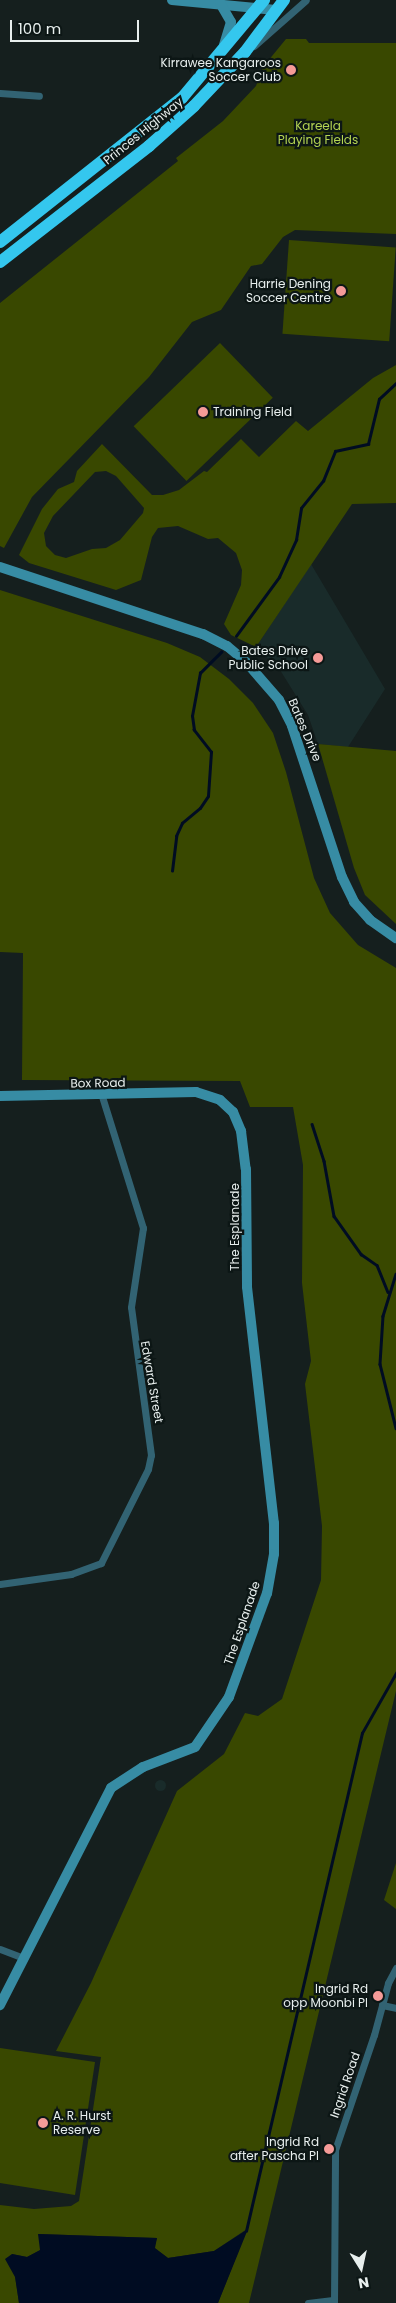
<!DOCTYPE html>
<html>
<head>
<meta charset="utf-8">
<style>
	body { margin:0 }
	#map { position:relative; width:396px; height:2303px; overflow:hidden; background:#151f1e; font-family:Poppins,sans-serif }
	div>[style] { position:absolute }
	.built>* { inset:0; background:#192b2a }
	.round { border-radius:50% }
	.green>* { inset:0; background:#394800; transform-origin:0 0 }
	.water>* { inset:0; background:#000c22 }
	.stream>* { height:2.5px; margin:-1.25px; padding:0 1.25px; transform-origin:1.25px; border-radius:1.25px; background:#000c22 }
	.street>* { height:7px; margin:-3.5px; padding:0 3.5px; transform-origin:3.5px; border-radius:3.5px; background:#326373 }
	.secondary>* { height:10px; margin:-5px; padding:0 5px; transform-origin:5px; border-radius:5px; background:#378ca4 }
	.highway>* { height:12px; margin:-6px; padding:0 6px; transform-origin:6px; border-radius:6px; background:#34c7ee }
	.dots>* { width:14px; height:14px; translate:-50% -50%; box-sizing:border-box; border:2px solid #0c1615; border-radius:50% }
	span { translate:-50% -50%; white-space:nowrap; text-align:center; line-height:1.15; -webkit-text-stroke:4.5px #0c1615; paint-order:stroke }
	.poi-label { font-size:12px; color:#e8efee }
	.right { translate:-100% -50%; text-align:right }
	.left { translate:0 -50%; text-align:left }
	.park-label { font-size:12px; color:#b4d452 }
	.street-label { font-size:12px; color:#e8efee }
	.north { position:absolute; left:336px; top:2243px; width:50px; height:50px; -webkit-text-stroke:4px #0c1615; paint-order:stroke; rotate:170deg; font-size:14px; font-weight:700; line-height:20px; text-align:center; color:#e8efee }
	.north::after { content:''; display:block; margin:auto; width:18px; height:22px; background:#e8efee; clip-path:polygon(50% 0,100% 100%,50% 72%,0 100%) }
	.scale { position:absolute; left:10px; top:20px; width:129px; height:22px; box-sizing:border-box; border:2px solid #e8efee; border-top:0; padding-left:6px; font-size:15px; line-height:18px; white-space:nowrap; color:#e8efee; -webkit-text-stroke:4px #0c1615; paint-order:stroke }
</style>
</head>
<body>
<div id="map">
	<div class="built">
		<div style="clip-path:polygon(311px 564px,385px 689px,348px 747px,318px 744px,308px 715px,280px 670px,256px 647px)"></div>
		<div class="round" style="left:154.5px;top:1779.5px;width:11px;height:11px"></div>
	</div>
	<div class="green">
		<div style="clip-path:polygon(286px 39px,306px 39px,309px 43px,396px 43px,396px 234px,295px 230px,283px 237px,262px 264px,251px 266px,221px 310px,192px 322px,149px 377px,32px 497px,4px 548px,0 546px,0 303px,178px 161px,176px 158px,223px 121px,256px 86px,263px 67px)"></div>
		<div style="left:289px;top:240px;width:107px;height:94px;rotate:4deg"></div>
		<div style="left:220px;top:343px;width:76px;height:120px;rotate:46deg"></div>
		<div style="clip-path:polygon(evenodd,396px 365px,396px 503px,352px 504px,256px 647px,231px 635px,224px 624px,241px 585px,242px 570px,236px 553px,218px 538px,208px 539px,178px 526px,158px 528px,152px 537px,141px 580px,116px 590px,29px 563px,19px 555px,42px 509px,58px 489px,74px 482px,77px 471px,102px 444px,152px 495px,163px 495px,179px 490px,204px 471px,207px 472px,241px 439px,259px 457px,296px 421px,308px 431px,373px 378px,396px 365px,106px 471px,116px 476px,144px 508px,143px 513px,120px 540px,106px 548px,92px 549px,66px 558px,55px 555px,46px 546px,44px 533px,53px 516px,95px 472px,106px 471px)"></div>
		<div style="clip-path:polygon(0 590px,167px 643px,200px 657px,229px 679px,253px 703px,273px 733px,286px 772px,314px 878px,330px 913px,358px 945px,396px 968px,396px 1691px,249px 2303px,218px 2303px,247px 2229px,214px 2251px,168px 2258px,154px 2248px,157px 2238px,39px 2234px,41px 2250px,27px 2257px,12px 2254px,19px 2303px,0 2303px,0 2205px,34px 2209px,71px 2206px,79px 2201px,101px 2057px,56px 2051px,91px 1983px,177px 1791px,224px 1754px,245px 1713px,258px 1716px,282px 1699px,321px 1580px,322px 1526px,305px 1384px,311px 1361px,302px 1283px,303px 1165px,293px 1107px,250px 1107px,240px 1081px,22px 1080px,23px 953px,0 952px)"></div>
		<div style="clip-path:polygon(318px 744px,396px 751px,396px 924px,365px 895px,354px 868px)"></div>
		<div style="clip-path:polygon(396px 1863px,396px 1909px,384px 1900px)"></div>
		<div style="clip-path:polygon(0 2048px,95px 2062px,75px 2195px,0 2183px)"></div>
	</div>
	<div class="water">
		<div style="clip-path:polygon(248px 2229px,218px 2303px,19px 2303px,15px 2277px,5px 2259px,12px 2254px,27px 2257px,40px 2250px,38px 2234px,157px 2238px,155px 2248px,168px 2258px,214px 2251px)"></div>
	</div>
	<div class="stream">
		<div style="left:236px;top:636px;width:73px;rotate:-53.9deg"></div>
		<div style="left:279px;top:577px;width:41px;rotate:-65.3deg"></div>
		<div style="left:296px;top:540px;width:32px;rotate:-81deg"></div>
		<div style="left:301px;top:508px;width:35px;rotate:-51deg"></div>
		<div style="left:323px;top:481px;width:32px;rotate:-68deg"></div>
		<div style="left:335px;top:451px;width:34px;rotate:-12deg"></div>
		<div style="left:368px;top:444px;width:46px;rotate:-76.3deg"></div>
		<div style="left:379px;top:399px;width:23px;rotate:-43deg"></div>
		<div style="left:172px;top:871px;width:35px;rotate:-83deg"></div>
		<div style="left:176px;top:836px;width:14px;rotate:-65deg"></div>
		<div style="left:182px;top:823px;width:23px;rotate:-40deg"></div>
		<div style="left:200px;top:808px;width:14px;rotate:-56deg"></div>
		<div style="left:208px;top:796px;width:44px;rotate:-86.1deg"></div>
		<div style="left:211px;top:752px;width:28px;rotate:-128deg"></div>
		<div style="left:194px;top:730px;width:14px;rotate:-98deg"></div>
		<div style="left:192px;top:716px;width:44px;rotate:-79.5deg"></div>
		<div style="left:200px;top:673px;width:30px;rotate:-45deg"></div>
		<div style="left:312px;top:1124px;width:39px;rotate:72deg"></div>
		<div style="left:324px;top:1161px;width:56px;rotate:79.7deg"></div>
		<div style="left:334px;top:1216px;width:47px;rotate:54.6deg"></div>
		<div style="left:361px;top:1254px;width:19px;rotate:35deg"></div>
		<div style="left:377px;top:1265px;width:29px;rotate:68deg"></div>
		<div style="left:396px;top:1274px;width:44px;rotate:107.2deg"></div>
		<div style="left:383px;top:1316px;width:48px;rotate:93.6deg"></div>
		<div style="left:380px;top:1364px;width:66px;rotate:76deg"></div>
		<div style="left:246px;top:2231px;width:511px;rotate:-76.89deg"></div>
		<div style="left:362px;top:1733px;width:69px;rotate:-60.5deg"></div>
	</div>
	<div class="street">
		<div style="left:254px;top:46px;width:69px;rotate:-41.5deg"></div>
		<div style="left:0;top:93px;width:39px;rotate:4deg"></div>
		<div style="left:0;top:1584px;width:72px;rotate:-8deg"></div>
		<div style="left:71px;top:1574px;width:32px;rotate:-20deg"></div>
		<div style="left:101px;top:1563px;width:105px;rotate:-63.4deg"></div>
		<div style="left:148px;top:1469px;width:14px;rotate:-78deg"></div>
		<div style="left:151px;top:1455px;width:149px;rotate:-97.7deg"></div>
		<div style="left:131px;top:1307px;width:80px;rotate:-81.4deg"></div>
		<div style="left:143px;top:1228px;width:138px;rotate:-107.3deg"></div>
		<div style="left:0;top:1949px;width:26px;rotate:21deg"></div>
		<div style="left:382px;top:2005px;width:14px;rotate:12deg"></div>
		<div style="left:308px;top:2303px;width:25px;rotate:-7deg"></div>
		<div style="left:334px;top:2303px;width:153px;rotate:-89.6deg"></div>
		<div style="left:335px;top:2150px;width:121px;rotate:-71.3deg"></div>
		<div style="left:374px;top:2035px;width:54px;rotate:-74.9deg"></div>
		<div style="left:388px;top:1983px;width:17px;rotate:-62deg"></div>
	</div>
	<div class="secondary">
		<div style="left:172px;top:0;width:104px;rotate:5.5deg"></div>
		<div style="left:220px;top:3px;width:22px;rotate:60deg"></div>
		<div style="left:231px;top:22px;width:24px;rotate:107deg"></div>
		<div style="left:0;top:567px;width:214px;rotate:18.3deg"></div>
		<div style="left:203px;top:634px;width:27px;rotate:27deg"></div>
		<div style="left:227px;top:646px;width:26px;rotate:40deg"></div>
		<div style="left:247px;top:663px;width:49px;rotate:49.1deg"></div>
		<div style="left:279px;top:700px;width:29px;rotate:63deg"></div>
		<div style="left:292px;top:726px;width:159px;rotate:71.7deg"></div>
		<div style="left:342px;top:877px;width:28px;rotate:64deg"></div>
		<div style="left:354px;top:902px;width:24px;rotate:48deg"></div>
		<div style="left:370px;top:920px;width:32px;rotate:35deg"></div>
		<div style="left:0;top:1096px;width:196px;rotate:-1.2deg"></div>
		<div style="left:196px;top:1092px;width:25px;rotate:18deg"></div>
		<div style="left:220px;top:1100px;width:18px;rotate:43deg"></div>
		<div style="left:233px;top:1112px;width:21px;rotate:67deg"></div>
		<div style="left:241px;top:1131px;width:38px;rotate:83deg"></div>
		<div style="left:246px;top:1169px;width:118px;rotate:89.5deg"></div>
		<div style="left:247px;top:1287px;width:238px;rotate:83.5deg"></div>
		<div style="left:274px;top:1523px;width:31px;rotate:90deg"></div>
		<div style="left:274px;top:1554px;width:40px;rotate:100deg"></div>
		<div style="left:267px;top:1593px;width:111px;rotate:110.1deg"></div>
		<div style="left:229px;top:1697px;width:60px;rotate:124.2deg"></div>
		<div style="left:195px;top:1747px;width:56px;rotate:159deg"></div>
		<div style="left:143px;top:1767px;width:38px;rotate:147deg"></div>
		<div style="left:111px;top:1788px;width:244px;rotate:117.1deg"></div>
	</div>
	<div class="highway">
		<div style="left:0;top:242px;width:232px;rotate:-38.4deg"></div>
		<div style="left:182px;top:98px;width:128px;rotate:-50.1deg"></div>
		<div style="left:0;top:262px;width:189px;rotate:-37.9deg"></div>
		<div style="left:149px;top:146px;width:60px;rotate:-41.6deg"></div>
		<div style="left:194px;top:106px;width:74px;rotate:-46.6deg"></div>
		<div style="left:245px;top:52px;width:65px;rotate:-53.1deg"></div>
	</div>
	<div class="dots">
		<div style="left:291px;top:70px;background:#f59b98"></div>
		<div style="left:341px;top:291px;background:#f59b98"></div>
		<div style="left:203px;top:412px;background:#f59b98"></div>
		<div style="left:318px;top:658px;background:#f59b98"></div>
		<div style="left:378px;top:1996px;background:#f59b98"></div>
		<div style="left:43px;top:2123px;background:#f59b98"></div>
		<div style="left:329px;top:2149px;background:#f59b98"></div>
	</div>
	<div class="poi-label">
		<span class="right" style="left:281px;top:70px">Kirrawee Kangaroos<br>Soccer Club</span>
		<span class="right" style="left:331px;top:291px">Harrie Dening<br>Soccer Centre</span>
		<span class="left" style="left:213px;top:412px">Training Field</span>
		<span class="right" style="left:308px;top:658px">Bates Drive<br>Public School</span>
		<span class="right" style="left:368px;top:1996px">Ingrid Rd<br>opp Moonbi Pl</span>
		<span class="left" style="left:53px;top:2123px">A. R. Hurst<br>Reserve</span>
		<span class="right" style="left:319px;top:2149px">Ingrid Rd<br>after Pascha Pl</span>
	</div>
	<div class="park-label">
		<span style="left:318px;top:133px">Kareela<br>Playing Fields</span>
	</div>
	<div class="street-label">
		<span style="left:143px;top:131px;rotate:-39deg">Princes Highway</span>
		<span style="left:305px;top:730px;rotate:67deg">Bates Drive</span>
		<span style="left:98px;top:1083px;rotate:-1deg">Box Road</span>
		<span style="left:235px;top:1227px;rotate:-90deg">The Esplanade</span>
		<span style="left:152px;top:1382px;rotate:80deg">Edward Street</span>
		<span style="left:242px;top:1623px;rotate:-71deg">The Esplanade</span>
		<span style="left:345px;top:2085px;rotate:-71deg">Ingrid Road</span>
	</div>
	<div class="north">N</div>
	<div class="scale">100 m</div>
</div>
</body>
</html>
